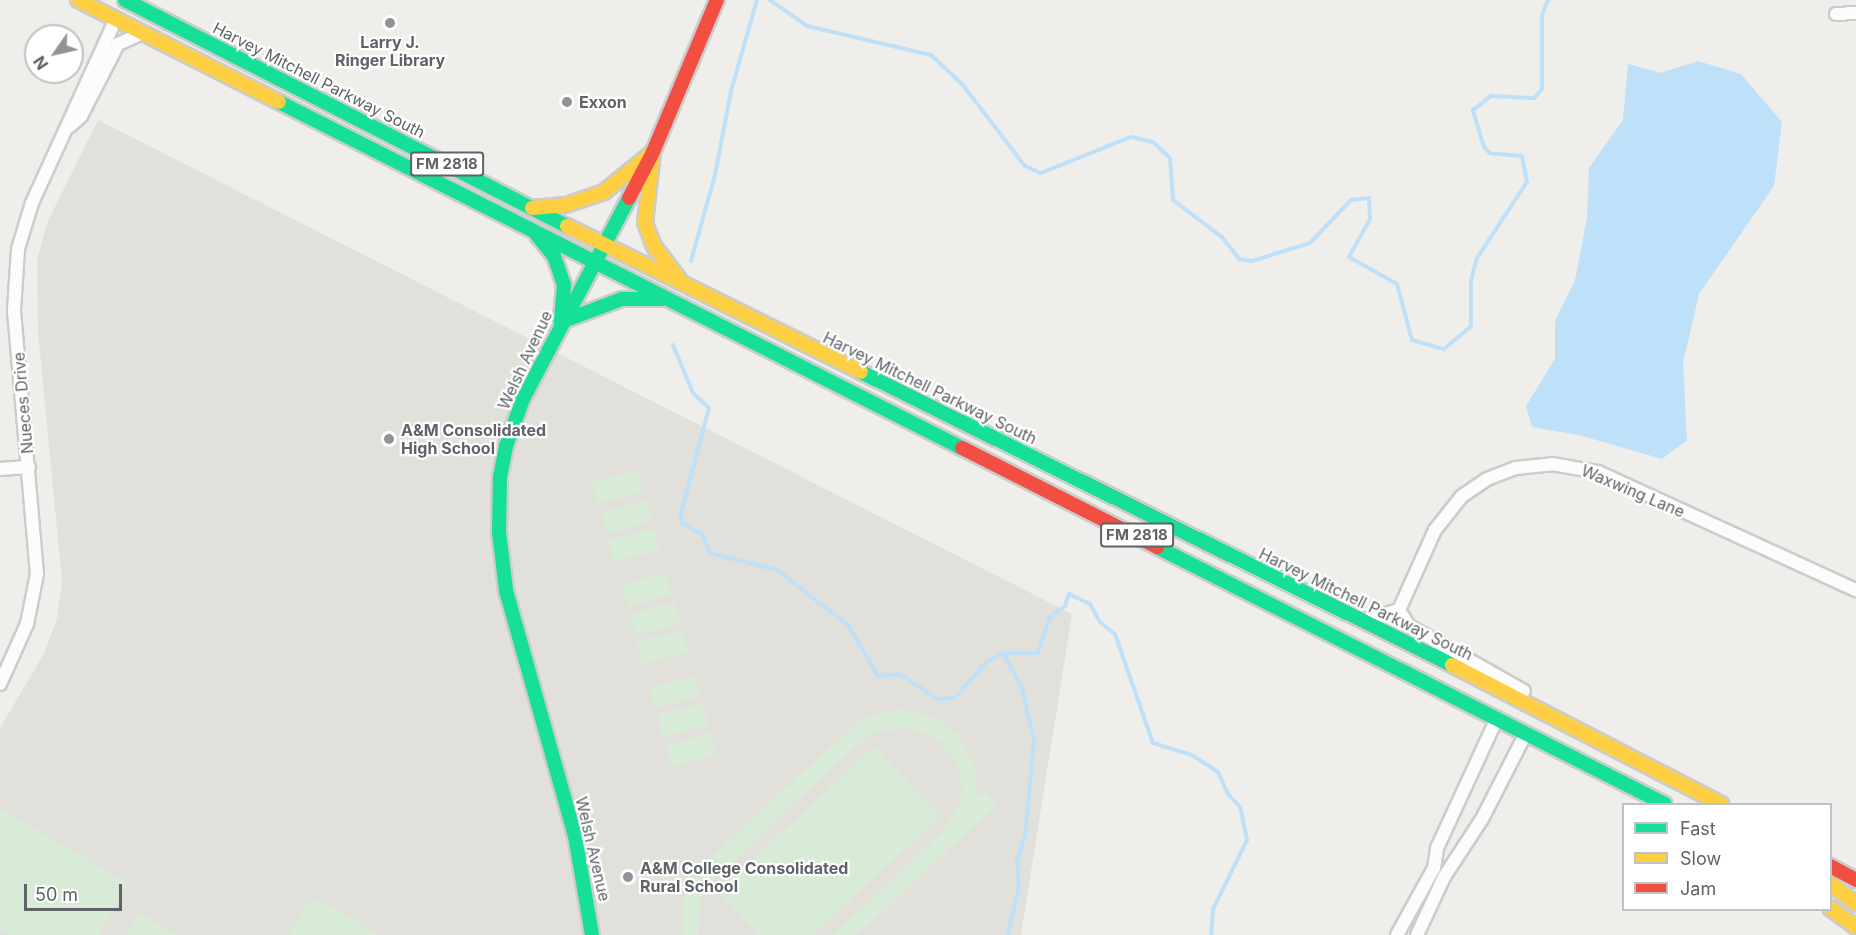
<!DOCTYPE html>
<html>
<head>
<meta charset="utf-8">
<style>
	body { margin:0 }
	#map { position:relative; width:1856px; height:935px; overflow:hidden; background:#efeeea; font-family:Inter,sans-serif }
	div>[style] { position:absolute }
	.education>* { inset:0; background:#e2e0da }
	.green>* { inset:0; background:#d8ebd6; transform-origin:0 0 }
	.water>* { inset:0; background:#bfe0f9 }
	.stream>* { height:4px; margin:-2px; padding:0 2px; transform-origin:2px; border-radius:2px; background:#bfe0f9 }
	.roads { filter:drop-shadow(2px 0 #cbcccc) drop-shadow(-2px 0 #cbcccc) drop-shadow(0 2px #cbcccc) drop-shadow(0 -2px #cbcccc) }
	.street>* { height:12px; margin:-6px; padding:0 6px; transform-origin:6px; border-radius:6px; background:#fdfcfc }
	.fast>* { height:14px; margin:-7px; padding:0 7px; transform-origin:7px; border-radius:7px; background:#16e098 }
	.slow>* { height:14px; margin:-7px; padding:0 7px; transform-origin:7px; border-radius:7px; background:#ffcf43 }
	.jam>* { height:14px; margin:-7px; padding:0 7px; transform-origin:7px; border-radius:7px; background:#f24e42 }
	.dots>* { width:16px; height:16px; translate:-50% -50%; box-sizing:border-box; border:3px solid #fff; border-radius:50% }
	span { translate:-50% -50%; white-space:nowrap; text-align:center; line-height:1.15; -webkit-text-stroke:4.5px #fff; paint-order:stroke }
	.shield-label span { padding:2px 4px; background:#fff; border:2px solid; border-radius:4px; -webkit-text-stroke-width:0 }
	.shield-label { font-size:15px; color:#5f6368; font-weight:700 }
	.poi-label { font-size:16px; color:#5f6368; font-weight:700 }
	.left { translate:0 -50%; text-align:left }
	.street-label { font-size:16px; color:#5f6368 }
	.legend { position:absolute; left:1622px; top:803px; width:210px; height:108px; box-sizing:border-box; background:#fff; border:2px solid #bfc1c3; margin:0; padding:8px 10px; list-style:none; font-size:18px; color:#5f6368 }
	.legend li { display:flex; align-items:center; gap:12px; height:30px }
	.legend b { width:30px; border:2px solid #bfc1c3 }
	.north { position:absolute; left:24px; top:24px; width:60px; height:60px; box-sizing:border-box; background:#fff; border:2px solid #bfc1c3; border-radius:50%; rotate:236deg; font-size:16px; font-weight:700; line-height:24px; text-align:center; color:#5f6368 }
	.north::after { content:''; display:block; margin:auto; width:21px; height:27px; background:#919496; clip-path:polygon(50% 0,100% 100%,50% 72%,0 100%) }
	.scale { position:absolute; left:24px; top:884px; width:98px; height:27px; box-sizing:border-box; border:3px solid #5f6368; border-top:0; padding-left:8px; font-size:18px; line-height:21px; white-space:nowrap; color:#5f6368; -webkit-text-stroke:4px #fff; paint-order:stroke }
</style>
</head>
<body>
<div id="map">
	<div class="education">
		<div style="clip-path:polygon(98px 120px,1072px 614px,1021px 935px,0 935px,0 728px,45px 652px,57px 618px,62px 581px,38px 332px,37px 260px,47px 223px)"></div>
	</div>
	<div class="green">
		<div style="left:638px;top:471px;width:22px;height:47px;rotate:77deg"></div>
		<div style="left:646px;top:500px;width:22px;height:47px;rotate:74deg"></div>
		<div style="left:654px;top:529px;width:22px;height:47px;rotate:77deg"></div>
		<div style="left:666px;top:573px;width:22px;height:46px;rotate:74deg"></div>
		<div style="left:674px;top:602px;width:22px;height:46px;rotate:74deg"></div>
		<div style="left:683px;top:631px;width:22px;height:47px;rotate:77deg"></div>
		<div style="left:695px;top:676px;width:21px;height:47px;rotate:76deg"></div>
		<div style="left:703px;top:704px;width:22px;height:47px;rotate:77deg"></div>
		<div style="clip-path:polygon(902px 710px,935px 718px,958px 734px,976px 768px,978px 798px,985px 792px,997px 805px,857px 935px,833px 935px,942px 833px,960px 802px,962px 784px,957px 764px,939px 740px,911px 728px,877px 731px,859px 743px,714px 879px,699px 902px,698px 935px,682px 935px,683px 899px,702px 866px,855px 724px,879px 713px)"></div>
		<div style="left:711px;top:733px;width:22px;height:47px;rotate:74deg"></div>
		<div style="clip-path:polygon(875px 746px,940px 816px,813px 935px,758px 935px,718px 892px)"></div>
		<div style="clip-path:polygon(0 809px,128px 883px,99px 935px,9px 935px,0 930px)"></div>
		<div style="clip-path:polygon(320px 900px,379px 935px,289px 935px,307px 903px)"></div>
		<div style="clip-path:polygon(140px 913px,178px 935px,127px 935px)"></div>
	</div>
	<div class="water">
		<div style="clip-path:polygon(1698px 61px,1741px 74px,1782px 122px,1774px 186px,1699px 294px,1683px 363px,1687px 440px,1662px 459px,1579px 435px,1532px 427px,1526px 406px,1555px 359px,1555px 321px,1575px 280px,1587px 218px,1589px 168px,1623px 120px,1628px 64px,1661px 73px)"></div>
	</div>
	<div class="stream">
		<div style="left:770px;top:0;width:45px;rotate:35.1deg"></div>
		<div style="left:807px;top:26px;width:127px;rotate:13.2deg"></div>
		<div style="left:931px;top:55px;width:42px;rotate:43.1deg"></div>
		<div style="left:962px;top:84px;width:103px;rotate:52.5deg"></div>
		<div style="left:1025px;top:166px;width:17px;rotate:24deg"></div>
		<div style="left:1041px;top:173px;width:97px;rotate:-21.8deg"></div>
		<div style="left:1131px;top:137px;width:23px;rotate:13deg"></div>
		<div style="left:1153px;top:142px;width:23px;rotate:43deg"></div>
		<div style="left:1170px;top:158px;width:42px;rotate:85.9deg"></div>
		<div style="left:1173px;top:200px;width:61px;rotate:37.1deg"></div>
		<div style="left:1222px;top:237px;width:28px;rotate:52deg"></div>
		<div style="left:1239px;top:259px;width:13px;rotate:9deg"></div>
		<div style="left:1252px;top:261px;width:61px;rotate:-17.2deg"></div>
		<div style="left:1310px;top:243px;width:59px;rotate:-46.4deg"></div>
		<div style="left:1351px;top:200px;width:18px;rotate:-6deg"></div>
		<div style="left:1369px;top:198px;width:21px;rotate:87deg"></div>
		<div style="left:1370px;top:219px;width:43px;rotate:118.9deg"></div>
		<div style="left:1349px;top:257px;width:55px;rotate:29.4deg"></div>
		<div style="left:1397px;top:284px;width:58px;rotate:75deg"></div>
		<div style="left:1412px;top:340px;width:33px;rotate:16deg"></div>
		<div style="left:1444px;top:349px;width:35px;rotate:-40deg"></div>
		<div style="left:1471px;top:326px;width:46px;rotate:-90deg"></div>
		<div style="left:1471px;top:280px;width:23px;rotate:-75deg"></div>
		<div style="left:1477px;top:258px;width:91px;rotate:-56.7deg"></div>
		<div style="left:1527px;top:182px;width:26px;rotate:-101deg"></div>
		<div style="left:1522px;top:156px;width:32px;rotate:-175deg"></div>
		<div style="left:1490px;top:153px;width:8px;rotate:-135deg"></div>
		<div style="left:1484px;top:147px;width:39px;rotate:-107deg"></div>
		<div style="left:1473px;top:110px;width:23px;rotate:-38deg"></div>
		<div style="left:1491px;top:96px;width:43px;rotate:2.7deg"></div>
		<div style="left:1534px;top:98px;width:12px;rotate:-48deg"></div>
		<div style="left:1542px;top:89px;width:74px;rotate:-90deg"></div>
		<div style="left:1542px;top:15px;width:16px;rotate:-68deg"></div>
		<div style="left:691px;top:261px;width:89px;rotate:-74.4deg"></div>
		<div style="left:715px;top:175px;width:86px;rotate:-79.2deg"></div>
		<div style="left:731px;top:91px;width:95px;rotate:-74.1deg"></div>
		<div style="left:673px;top:345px;width:52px;rotate:67.4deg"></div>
		<div style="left:693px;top:393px;width:22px;rotate:43deg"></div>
		<div style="left:709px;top:408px;width:109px;rotate:104.9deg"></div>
		<div style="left:681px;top:513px;width:10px;rotate:84deg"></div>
		<div style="left:682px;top:523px;width:24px;rotate:30deg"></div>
		<div style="left:703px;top:535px;width:19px;rotate:69deg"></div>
		<div style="left:710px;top:553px;width:69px;rotate:14.2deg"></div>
		<div style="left:777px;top:570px;width:90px;rotate:37.8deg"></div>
		<div style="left:848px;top:625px;width:59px;rotate:59.5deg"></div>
		<div style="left:878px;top:676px;width:22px;rotate:-5deg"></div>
		<div style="left:900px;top:674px;width:45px;rotate:34deg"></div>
		<div style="left:937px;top:699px;width:18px;rotate:-3deg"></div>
		<div style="left:955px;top:698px;width:49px;rotate:-49.1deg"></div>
		<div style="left:987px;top:661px;width:19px;rotate:-25deg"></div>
		<div style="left:1004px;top:653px;width:34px"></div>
		<div style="left:1038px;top:653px;width:38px;rotate:-72deg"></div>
		<div style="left:1050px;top:617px;width:19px;rotate:-36deg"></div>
		<div style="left:1065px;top:606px;width:13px;rotate:-72deg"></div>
		<div style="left:1069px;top:594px;width:23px;rotate:25deg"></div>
		<div style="left:1090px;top:604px;width:21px;rotate:61deg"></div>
		<div style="left:1100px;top:622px;width:19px;rotate:39deg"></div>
		<div style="left:1115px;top:634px;width:115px;rotate:70.8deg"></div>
		<div style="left:1153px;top:743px;width:41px;rotate:17.1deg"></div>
		<div style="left:1192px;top:755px;width:31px;rotate:33deg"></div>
		<div style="left:1218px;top:772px;width:24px;rotate:66deg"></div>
		<div style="left:1228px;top:794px;width:18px;rotate:47deg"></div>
		<div style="left:1240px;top:807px;width:34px;rotate:78deg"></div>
		<div style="left:1247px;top:840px;width:77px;rotate:116.2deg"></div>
		<div style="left:1213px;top:909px;width:26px;rotate:94deg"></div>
		<div style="left:1004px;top:654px;width:38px;rotate:62deg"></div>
		<div style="left:1022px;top:688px;width:54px;rotate:77.2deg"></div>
		<div style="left:1034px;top:741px;width:95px;rotate:95.4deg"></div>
		<div style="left:1025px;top:836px;width:25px;rotate:108deg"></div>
		<div style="left:1017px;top:860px;width:26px;rotate:86deg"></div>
		<div style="left:1019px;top:886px;width:50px;rotate:102.7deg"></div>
	</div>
	<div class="roads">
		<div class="street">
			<div style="left:1836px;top:14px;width:20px;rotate:-3deg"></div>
			<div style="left:70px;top:126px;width:15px;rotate:-42deg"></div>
			<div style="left:81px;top:116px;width:81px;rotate:-62.8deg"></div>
			<div style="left:118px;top:44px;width:27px;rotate:-24deg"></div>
			<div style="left:0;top:469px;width:29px;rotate:-4deg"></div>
			<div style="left:1399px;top:610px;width:88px;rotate:-65.8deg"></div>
			<div style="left:1435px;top:530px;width:43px;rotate:-51.5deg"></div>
			<div style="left:1462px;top:496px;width:30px;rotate:-34deg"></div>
			<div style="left:1487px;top:479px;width:31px;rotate:-21deg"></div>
			<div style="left:1516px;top:468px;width:36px;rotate:-6deg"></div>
			<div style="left:1552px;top:464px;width:47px;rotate:9.9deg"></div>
			<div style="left:1598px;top:472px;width:284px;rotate:24.6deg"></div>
			<div style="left:1399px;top:610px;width:19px;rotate:58deg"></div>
			<div style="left:1409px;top:626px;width:132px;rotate:29.5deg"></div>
			<div style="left:1366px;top:620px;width:34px;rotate:-17deg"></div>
			<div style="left:0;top:684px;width:66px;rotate:-65.8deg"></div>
			<div style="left:27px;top:624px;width:51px;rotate:-78.7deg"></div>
			<div style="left:37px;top:574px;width:265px;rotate:-95deg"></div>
			<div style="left:14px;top:310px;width:61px;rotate:-86.2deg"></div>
			<div style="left:18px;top:249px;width:48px;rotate:-73.1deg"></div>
			<div style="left:32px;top:203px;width:202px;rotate:-65.5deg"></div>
			<div style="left:1397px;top:935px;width:77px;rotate:-61.1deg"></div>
			<div style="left:1434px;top:868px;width:20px;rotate:-81deg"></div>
			<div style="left:1437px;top:848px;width:143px;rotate:-65.2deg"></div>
			<div style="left:1417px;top:935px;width:64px;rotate:-65deg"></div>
			<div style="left:1444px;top:877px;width:69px;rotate:-56.8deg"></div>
			<div style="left:1482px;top:819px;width:97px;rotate:-62.9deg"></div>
		</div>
		<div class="fast">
			<div style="left:125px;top:0;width:496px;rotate:27.1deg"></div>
			<div style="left:279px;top:102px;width:766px;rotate:26.87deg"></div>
			<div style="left:537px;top:235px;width:27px;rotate:51deg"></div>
			<div style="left:554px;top:256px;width:31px;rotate:71deg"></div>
			<div style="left:564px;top:285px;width:37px;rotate:95deg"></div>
			<div style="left:561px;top:322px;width:65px;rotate:-20.7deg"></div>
			<div style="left:622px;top:299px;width:40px"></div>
			<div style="left:861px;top:372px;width:660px;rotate:26.37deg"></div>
			<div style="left:1157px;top:547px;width:569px;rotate:26.84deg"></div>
			<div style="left:592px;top:935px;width:100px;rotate:-99.7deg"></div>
			<div style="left:575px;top:836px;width:255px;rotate:-105.7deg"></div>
			<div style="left:506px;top:590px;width:58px;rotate:-96.9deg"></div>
			<div style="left:499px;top:532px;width:55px;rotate:-89deg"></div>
			<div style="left:500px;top:477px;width:32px;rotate:-79deg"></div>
			<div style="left:506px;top:446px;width:50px;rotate:-70.1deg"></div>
			<div style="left:523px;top:399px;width:227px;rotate:-62.2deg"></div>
		</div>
		<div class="slow">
			<div style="left:78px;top:0;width:225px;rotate:26.9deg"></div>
			<div style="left:653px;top:152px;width:71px;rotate:96.4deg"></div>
			<div style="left:645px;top:223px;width:25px;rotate:69deg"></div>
			<div style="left:654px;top:246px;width:41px;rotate:52.9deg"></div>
			<div style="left:532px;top:208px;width:34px;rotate:-5deg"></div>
			<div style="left:566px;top:205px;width:40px;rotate:-18.9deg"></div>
			<div style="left:604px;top:192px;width:63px;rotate:-39.2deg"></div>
			<div style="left:567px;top:226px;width:328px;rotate:26.4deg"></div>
			<div style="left:1452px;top:665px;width:303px;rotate:27.3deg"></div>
			<div style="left:1830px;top:883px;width:33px;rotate:39deg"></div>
			<div style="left:1830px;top:908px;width:32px;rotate:36deg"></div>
		</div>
		<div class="jam">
			<div style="left:629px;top:198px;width:52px;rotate:-62.4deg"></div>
			<div style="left:653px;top:152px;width:165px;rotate:-67.2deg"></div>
			<div style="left:962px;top:448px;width:219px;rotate:26.9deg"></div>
			<div style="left:1830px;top:866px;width:30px;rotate:28deg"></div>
		</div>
	</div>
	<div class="dots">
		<div style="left:390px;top:23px;background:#919496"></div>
		<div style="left:567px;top:102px;background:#919496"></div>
		<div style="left:389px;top:439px;background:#919496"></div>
		<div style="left:628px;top:877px;background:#919496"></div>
	</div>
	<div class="shield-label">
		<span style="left:447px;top:164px">FM 2818</span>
		<span style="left:1137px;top:535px">FM 2818</span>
	</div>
	<div class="poi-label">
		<span style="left:390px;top:51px">Larry J.<br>Ringer Library</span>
		<span class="left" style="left:579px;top:102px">Exxon</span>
		<span class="left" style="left:401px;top:439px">A&amp;M Consolidated<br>High School</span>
		<span class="left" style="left:640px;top:877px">A&amp;M College Consolidated<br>Rural School</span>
	</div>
	<div class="street-label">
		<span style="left:319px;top:80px;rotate:27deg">Harvey Mitchell Parkway South</span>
		<span style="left:525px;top:360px;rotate:-65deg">Welsh Avenue</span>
		<span style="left:930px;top:388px;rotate:26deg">Harvey Mitchell Parkway South</span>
		<span style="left:23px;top:403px;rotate:-95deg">Nueces Drive</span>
		<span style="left:1633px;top:491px;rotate:23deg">Waxwing Lane</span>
		<span style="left:1366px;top:604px;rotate:26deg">Harvey Mitchell Parkway South</span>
		<span style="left:593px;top:849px;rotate:77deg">Welsh Avenue</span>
	</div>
	<ul class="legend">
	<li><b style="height:8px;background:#16e098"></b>Fast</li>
	<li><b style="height:8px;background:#ffcf43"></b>Slow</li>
	<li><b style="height:8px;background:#f24e42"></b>Jam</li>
	</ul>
	<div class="north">N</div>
	<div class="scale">50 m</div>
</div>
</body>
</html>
